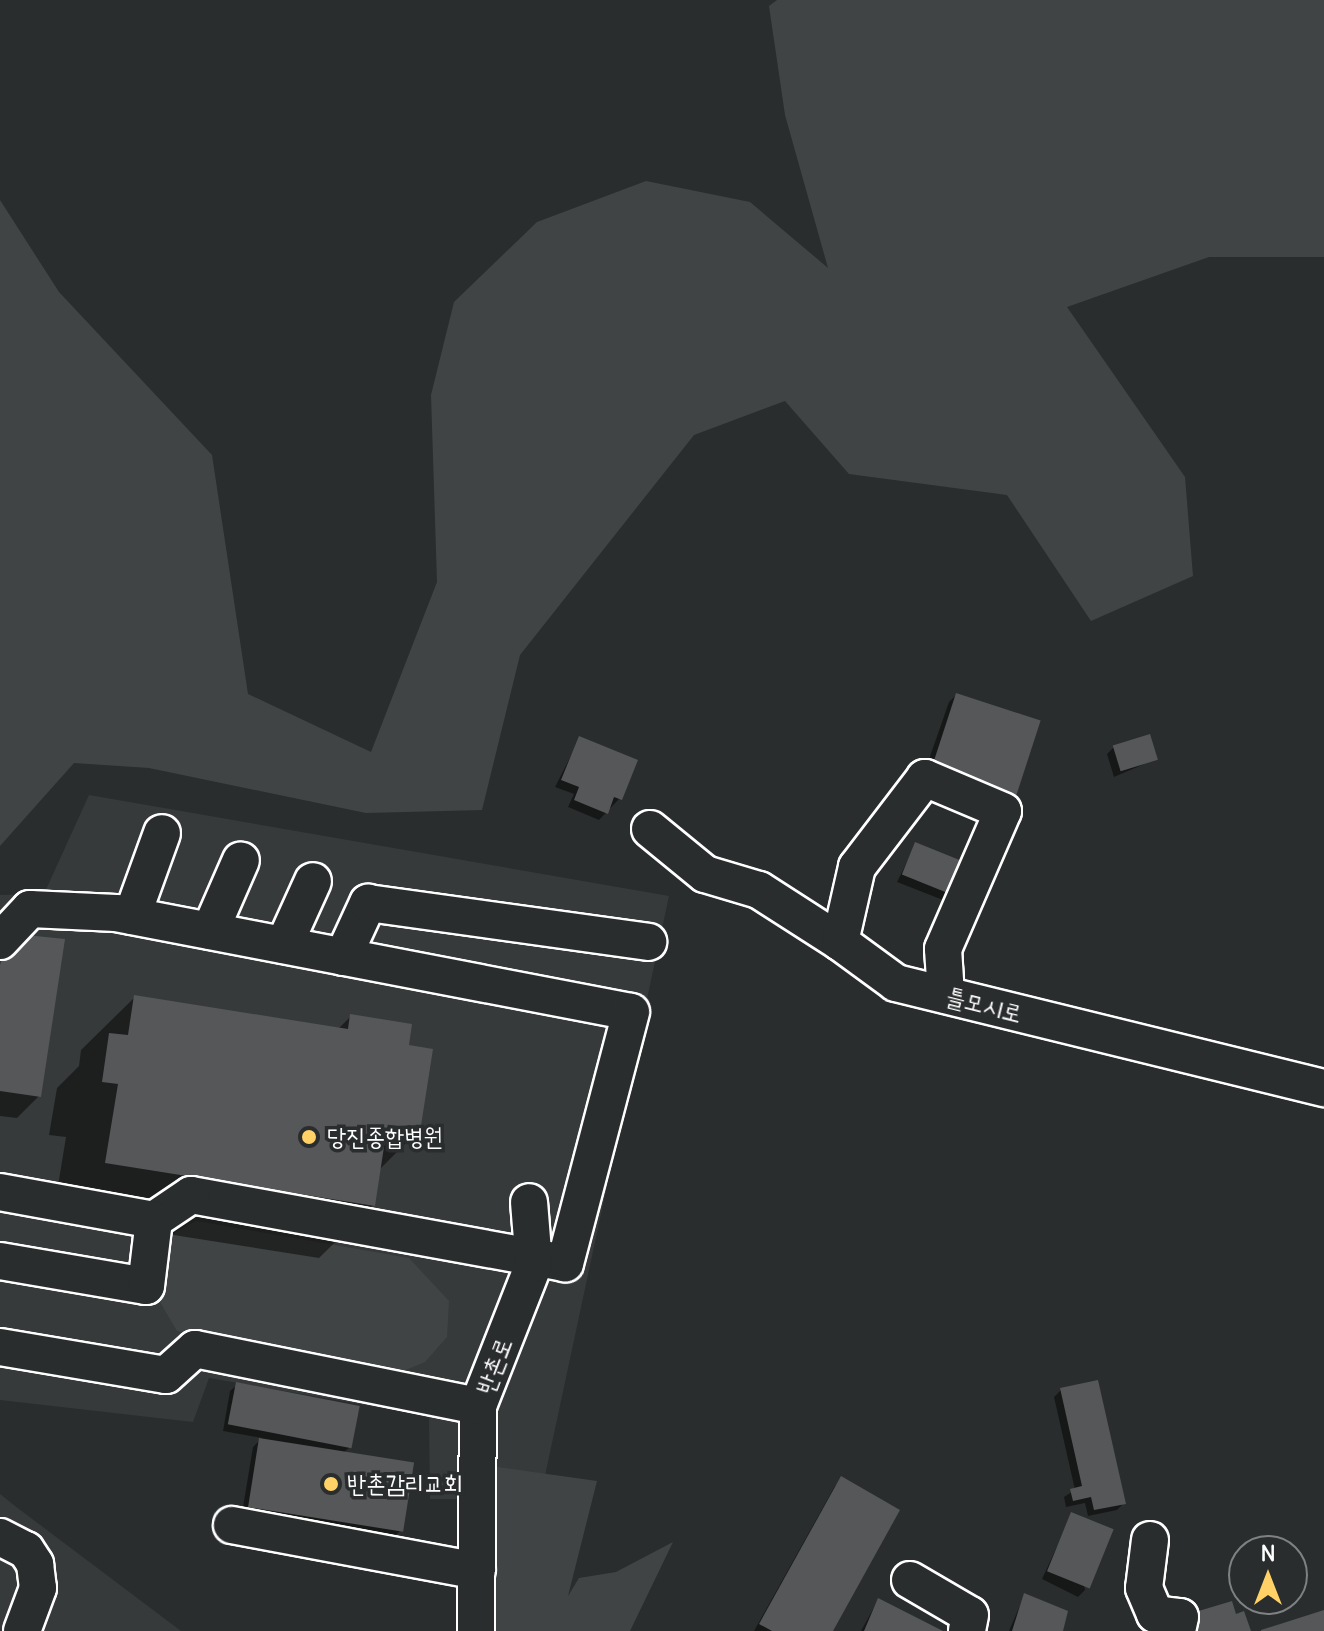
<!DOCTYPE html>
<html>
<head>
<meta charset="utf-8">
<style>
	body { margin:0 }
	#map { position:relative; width:1324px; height:1631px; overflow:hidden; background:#2a2d2e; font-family:Delius,"Poor Story",sans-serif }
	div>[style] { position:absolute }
	.built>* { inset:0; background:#373a3b }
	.green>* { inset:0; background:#414445 }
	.shadow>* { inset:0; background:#0007 }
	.building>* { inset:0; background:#555758; transform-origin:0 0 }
	.roads { filter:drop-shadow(2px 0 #fff) drop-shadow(-2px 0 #fff) drop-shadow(0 2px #fff) drop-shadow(0 -2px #fff) }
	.minor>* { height:36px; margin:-18px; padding:0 18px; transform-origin:18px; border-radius:18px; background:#2a2d2e }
	.dots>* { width:22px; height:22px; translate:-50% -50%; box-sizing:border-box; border:4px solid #2a2d2e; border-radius:50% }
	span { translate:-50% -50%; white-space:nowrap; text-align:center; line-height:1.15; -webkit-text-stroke:7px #2a2d2e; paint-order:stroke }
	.street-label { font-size:24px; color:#fff }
	.poi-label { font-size:24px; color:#fff }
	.left { translate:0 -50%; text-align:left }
	.north { position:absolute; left:1228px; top:1535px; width:80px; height:80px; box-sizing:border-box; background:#2a2d2e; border:2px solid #7f8182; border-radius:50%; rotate:0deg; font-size:22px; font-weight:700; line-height:32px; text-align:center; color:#fff }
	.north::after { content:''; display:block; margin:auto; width:28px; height:36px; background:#ffd166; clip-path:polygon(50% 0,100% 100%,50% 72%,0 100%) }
</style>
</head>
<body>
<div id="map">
	<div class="built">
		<div style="clip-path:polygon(89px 795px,669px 896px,540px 1499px,430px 1499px,429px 1416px,209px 1378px,193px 1422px,0 1400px,0 895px,44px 894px)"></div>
		<div style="clip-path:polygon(0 1494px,15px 1506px,181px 1631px,0 1631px)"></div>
	</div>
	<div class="green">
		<div style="clip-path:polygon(777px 0,1324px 0,1324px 257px,1209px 257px,1067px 307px,1185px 477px,1193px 576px,1091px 621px,1007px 495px,849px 474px,785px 401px,694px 435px,520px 655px,482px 810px,366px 813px,149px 768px,74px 763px,0 846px,0 200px,59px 292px,212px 455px,248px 694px,371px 752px,437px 582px,431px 395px,454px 302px,537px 222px,646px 181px,750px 202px,828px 268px,785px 115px,769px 6px)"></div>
		<div style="clip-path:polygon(196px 1221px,409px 1258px,449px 1301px,447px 1337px,425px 1362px,396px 1374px,177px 1331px,160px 1302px,171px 1235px)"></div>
		<div style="clip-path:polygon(477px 1464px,597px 1481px,568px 1596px,579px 1578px,616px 1572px,673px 1542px,630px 1631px,476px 1631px)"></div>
	</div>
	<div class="shadow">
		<div style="clip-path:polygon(956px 695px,1038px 723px,920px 785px,949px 702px)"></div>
		<div style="clip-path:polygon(580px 738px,620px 798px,599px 820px,568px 807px,574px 794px,555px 787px)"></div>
		<div style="clip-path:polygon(1114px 747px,1156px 759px,1114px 777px,1107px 754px)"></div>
		<div style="clip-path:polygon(916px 844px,949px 894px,943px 900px,897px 882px)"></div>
		<div style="clip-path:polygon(0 941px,39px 1096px,17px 1118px,0 1116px)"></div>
		<div style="clip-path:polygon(135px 997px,338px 1029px,351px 1016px,406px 1047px,418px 1131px,378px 1171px,373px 1205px,319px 1258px,53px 1216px,66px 1137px,49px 1135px,57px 1088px,79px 1066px,81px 1050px)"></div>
		<div style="clip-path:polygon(237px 1385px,350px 1447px,343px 1453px,401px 1530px,394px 1537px,242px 1513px,253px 1447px,262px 1438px,223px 1431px,230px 1391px)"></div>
		<div style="clip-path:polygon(1061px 1390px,1124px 1503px,1117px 1510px,1088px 1516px,1085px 1503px,1066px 1507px,1064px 1497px,1075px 1490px,1054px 1397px)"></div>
		<div style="clip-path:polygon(842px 1479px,831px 1631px,754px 1631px,835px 1486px)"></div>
		<div style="clip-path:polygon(1072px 1514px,1085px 1590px,1078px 1597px,1042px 1579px)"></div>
		<div style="clip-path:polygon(1024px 1596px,1061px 1631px,1009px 1631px)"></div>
		<div style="clip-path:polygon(878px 1600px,939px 1631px,861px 1631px)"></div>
	</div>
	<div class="building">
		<div style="left:956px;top:693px;width:89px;height:90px;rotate:18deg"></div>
		<div style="left:1150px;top:734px;width:27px;height:39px;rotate:73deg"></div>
		<div style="clip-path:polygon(579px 736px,638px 760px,622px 800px,614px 797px,608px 814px,574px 800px,579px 787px,561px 780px)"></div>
		<div style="left:915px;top:842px;width:54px;height:35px;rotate:22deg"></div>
		<div style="clip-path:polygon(6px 933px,65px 939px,41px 1097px,0 1091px,0 965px)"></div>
		<div style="clip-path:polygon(134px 995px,348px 1029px,350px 1014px,412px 1024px,409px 1045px,433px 1049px,420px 1132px,387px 1127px,375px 1206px,105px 1163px,118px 1084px,102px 1082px,109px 1033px,128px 1035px)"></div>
		<div style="clip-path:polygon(1098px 1380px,1126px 1504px,1094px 1510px,1091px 1497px,1073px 1501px,1070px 1489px,1082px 1486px,1060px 1388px)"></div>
		<div style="left:236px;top:1382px;width:126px;height:43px;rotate:11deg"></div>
		<div style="left:259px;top:1438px;width:157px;height:70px;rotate:9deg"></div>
		<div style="clip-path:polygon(841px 1476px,900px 1510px,833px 1631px,772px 1631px,759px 1624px)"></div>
		<div style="left:1071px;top:1512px;width:46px;height:64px;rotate:22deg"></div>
		<div style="clip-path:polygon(1024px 1593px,1068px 1611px,1063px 1631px,1012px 1631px)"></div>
		<div style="clip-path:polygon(878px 1598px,943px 1631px,864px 1631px)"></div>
		<div style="clip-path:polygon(1232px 1601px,1236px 1614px,1244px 1611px,1251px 1631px,1198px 1631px,1192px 1613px)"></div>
		<div style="clip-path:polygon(1324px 1610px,1324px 1631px,1261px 1631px,1261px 1630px)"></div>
	</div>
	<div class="roads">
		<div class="minor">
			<div style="left:650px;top:829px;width:71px;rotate:39.3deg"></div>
			<div style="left:705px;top:874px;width:56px;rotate:16.5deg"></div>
			<div style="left:759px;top:890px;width:96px;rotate:32.7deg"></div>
			<div style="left:132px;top:916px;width:88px;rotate:-70.1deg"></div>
			<div style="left:210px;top:931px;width:77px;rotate:-66.4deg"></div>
			<div style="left:0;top:941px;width:44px;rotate:-46.8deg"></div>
			<div style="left:30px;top:909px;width:86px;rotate:2.7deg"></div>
			<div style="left:116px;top:913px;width:524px;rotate:10.88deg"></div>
			<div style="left:631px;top:1012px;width:260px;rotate:104.7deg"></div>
			<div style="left:565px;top:1263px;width:380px;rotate:-169.7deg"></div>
			<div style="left:191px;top:1195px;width:45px;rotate:146deg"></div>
			<div style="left:154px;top:1220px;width:157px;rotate:-169.7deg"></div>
			<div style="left:284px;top:945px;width:70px;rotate:-65.6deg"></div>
			<div style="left:343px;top:957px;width:60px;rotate:-65.2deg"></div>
			<div style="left:368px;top:903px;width:283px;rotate:7.9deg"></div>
			<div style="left:946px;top:995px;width:46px;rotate:-93.7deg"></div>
			<div style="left:943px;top:949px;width:150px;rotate:-66.5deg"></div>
			<div style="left:1003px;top:811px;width:85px;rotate:-157.1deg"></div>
			<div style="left:925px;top:778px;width:112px;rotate:127.4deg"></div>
			<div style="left:857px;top:867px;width:77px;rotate:102.8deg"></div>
			<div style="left:840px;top:942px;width:69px;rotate:36.2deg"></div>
			<div style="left:896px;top:983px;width:441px;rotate:13.8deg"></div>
			<div style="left:0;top:1261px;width:148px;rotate:9.7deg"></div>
			<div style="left:146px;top:1286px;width:66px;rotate:-83.1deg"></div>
			<div style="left:0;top:1347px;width:168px;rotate:9.6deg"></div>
			<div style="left:166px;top:1375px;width:39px;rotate:-42deg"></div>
			<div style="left:195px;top:1349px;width:289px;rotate:11.4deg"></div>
			<div style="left:232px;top:1525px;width:249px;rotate:10.6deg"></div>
			<div style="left:0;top:1537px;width:29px;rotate:27deg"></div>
			<div style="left:26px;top:1550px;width:17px;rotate:57deg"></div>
			<div style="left:35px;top:1564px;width:24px;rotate:83deg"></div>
			<div style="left:38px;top:1588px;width:46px;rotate:110.4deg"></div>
			<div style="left:1150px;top:1540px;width:48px;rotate:97.1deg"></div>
			<div style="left:1144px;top:1588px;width:28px;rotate:67deg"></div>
			<div style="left:1155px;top:1614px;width:25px;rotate:7deg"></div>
			<div style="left:1180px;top:1617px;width:14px;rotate:102deg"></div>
			<div style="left:910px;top:1580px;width:69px;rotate:30.3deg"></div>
			<div style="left:970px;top:1615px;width:16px;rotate:101deg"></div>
			<div style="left:476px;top:1631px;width:225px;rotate:-89.5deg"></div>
			<div style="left:478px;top:1406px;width:153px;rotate:-68.5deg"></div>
			<div style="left:534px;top:1264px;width:62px;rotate:-94.6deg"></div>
		</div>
	</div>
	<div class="dots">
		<div style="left:309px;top:1137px;background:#ffd166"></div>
		<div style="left:331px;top:1484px;background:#ffd166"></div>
	</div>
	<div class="street-label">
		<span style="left:984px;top:1005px;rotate:14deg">틀모시로</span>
		<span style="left:494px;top:1366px;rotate:-69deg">반촌로</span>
	</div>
	<div class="poi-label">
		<span class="left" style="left:327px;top:1137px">당진종합병원</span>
		<span class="left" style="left:347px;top:1484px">반촌감리교회</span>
	</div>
	<div class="north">N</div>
</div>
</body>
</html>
